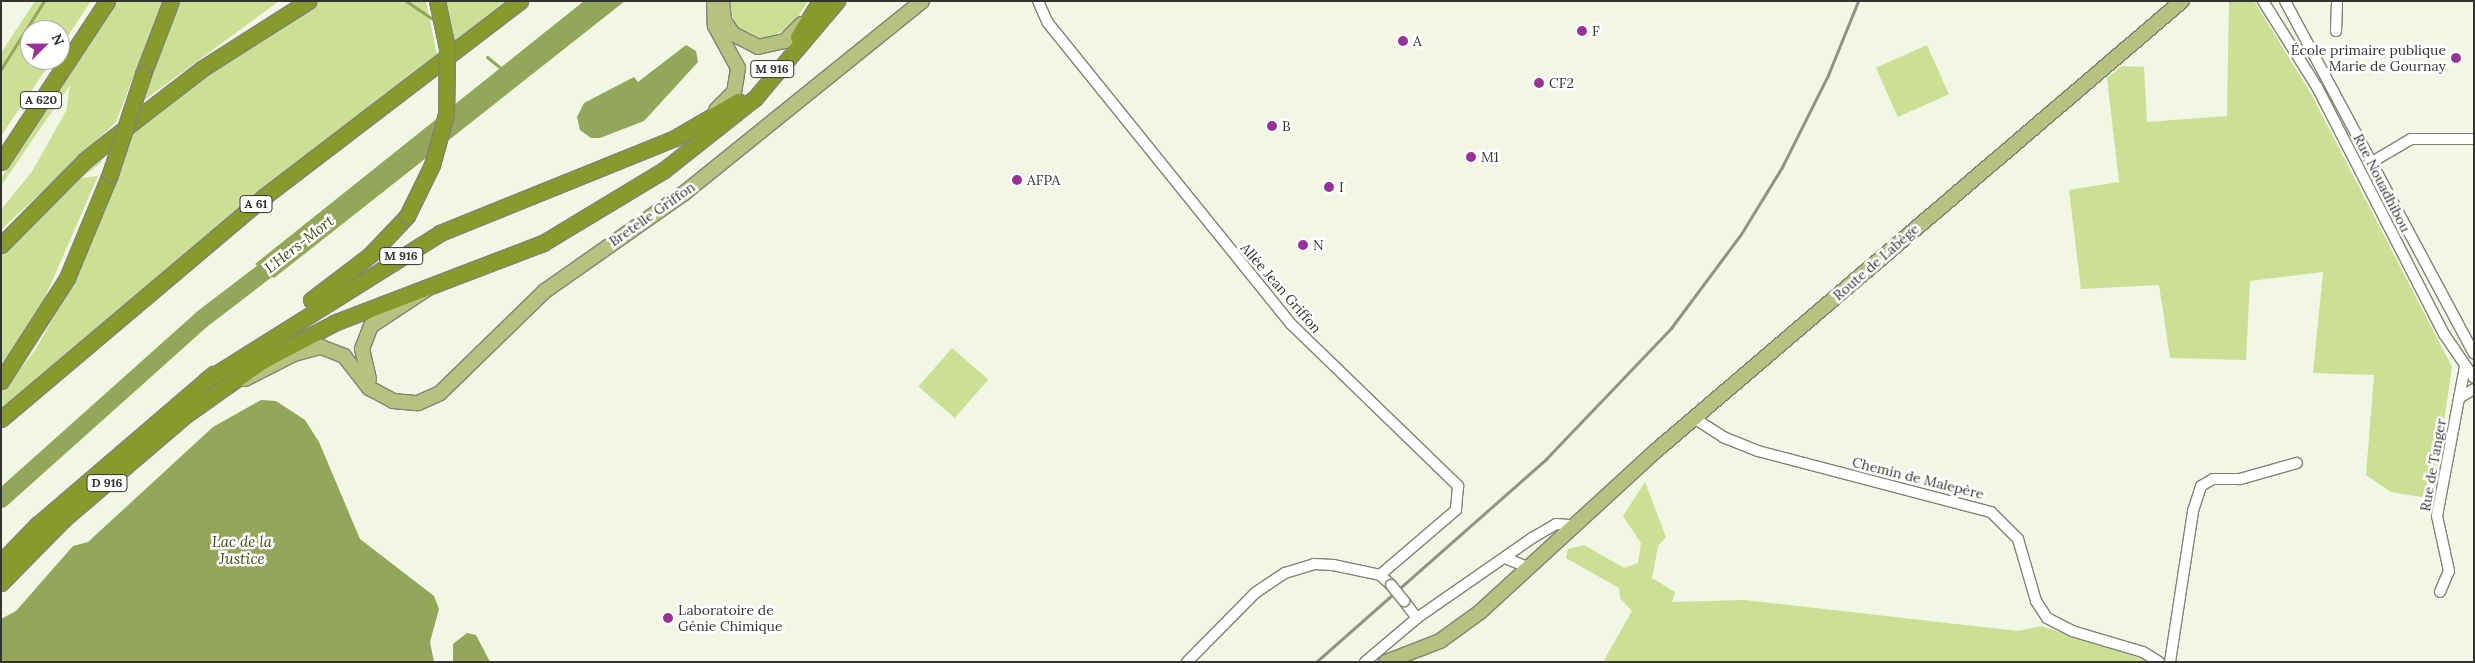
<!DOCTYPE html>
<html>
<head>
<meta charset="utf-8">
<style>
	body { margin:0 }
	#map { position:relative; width:2475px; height:663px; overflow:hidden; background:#f2f6e5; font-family:Lora,serif }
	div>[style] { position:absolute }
	.green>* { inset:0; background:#cdde95; transform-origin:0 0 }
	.water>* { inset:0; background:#95a559 }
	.stream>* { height:3px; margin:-1.5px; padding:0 1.5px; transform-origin:1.5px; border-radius:1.5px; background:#95a559 }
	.river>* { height:18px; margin:-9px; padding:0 9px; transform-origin:9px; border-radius:9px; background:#95a559 }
	.roads { filter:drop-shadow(1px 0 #808475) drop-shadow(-1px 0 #808475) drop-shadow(0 1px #808475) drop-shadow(0 -1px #808475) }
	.minor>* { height:10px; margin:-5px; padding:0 5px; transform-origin:5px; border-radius:5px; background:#fff }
	.major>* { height:14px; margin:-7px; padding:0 7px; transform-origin:7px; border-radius:7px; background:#b7c280 }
	.highway>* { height:15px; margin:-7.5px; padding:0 7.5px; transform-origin:7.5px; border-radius:7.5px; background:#879a2b }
	.rail>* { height:3px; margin:-1.5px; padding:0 1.5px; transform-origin:1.5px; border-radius:1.5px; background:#909387 }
	.bridges { filter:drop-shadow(1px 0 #808475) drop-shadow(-1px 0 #808475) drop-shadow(0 1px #808475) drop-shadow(0 -1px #808475) }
	.minor-bridge>* { height:10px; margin:-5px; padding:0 5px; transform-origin:5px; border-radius:5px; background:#fff }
	.highway-bridge>* { height:15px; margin:-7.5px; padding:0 7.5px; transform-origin:7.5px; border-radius:7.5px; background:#879a2b }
	.dots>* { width:14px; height:14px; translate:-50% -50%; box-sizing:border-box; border:2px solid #fff; border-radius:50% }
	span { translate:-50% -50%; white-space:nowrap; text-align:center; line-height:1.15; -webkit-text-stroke:5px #fff; paint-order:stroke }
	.shield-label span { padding:1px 4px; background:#fff; border:1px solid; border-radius:4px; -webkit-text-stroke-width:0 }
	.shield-label { font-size:12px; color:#33342e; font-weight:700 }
	.poi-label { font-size:14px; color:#33342e }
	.left { translate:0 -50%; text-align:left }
	.right { translate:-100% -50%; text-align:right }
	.street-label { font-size:14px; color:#33342e }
	.water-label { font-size:15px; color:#414b12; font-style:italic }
	.frame { position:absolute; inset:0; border:2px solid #33342e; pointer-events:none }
	.north { position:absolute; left:20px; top:20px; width:50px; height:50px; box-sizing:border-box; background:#fff; border:1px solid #adaeab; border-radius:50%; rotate:67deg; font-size:14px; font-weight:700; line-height:20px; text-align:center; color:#33342e }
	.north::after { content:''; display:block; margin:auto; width:18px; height:22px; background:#993296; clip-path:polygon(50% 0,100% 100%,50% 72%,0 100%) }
</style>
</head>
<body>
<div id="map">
	<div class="green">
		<div style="clip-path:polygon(35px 1px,91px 1px,60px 48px,60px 30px,30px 30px,30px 60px,52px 60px,1px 136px,1px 53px)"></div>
		<div style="clip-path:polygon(118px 1px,162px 1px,116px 122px,1px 230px,1px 210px,33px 170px,66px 111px,70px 85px,1px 186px,1px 178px)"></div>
		<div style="clip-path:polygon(181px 1px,279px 1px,143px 101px,165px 41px)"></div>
		<div style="clip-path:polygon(316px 1px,426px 1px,437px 55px,198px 242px,1px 410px,1px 393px,36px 349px,78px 273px,133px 127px)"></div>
		<div style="clip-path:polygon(446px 1px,508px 1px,454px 42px)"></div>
		<div style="clip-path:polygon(730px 1px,808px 1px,792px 27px,762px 40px,746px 38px,734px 25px)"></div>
		<div style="clip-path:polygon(2229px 1px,2254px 1px,2310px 92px,2452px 367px,2433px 499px,2391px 492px,2366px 475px,2374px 375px,2313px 373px,2323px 272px,2250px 281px,2246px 360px,2170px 358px,2159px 285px,2081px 289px,2069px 190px,2119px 182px,2107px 78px,2122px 66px,2144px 67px,2147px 122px,2227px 116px)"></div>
		<div style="left:1927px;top:45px;width:54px;height:56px;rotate:66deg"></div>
		<div style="clip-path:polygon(106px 152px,101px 163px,81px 178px,98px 176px,43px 302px,1px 367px,1px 252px)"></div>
		<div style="left:952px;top:348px;width:48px;height:51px;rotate:41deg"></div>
		<div style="clip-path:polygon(1645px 482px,1666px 537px,1658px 546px,1652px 578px,1675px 592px,1672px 602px,1745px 600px,2018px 631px,2041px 626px,2152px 662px,1603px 662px,1632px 611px,1620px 598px,1619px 588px,1566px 558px,1568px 549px,1584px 545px,1624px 568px,1638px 563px,1641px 543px,1623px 516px)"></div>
	</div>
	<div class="water">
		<div style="clip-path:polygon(584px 1px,625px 1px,274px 278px,255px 264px)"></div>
		<div style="clip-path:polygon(686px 45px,696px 51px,698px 62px,644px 121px,600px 138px,591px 138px,580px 130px,577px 117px,584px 103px,634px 77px,638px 82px)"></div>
		<div style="clip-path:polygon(261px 400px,276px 401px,305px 420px,319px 442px,360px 539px,434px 596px,439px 609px,430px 642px,434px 662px,1px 662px,1px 619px,16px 611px,73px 546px,88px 542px,213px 427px)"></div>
		<div style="clip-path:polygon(467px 633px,476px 635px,490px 662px,453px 662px,453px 644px)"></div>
	</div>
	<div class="stream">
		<div style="left:406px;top:1px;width:37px;rotate:34deg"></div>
		<div style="left:487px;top:57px;width:19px;rotate:39deg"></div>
		<div style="left:1px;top:69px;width:80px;rotate:-57.7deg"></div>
	</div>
	<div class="river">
		<div style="left:1px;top:499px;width:268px;rotate:-41.8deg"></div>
		<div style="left:201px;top:320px;width:103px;rotate:-37.5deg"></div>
	</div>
	<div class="roads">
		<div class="minor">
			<div style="left:1038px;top:1px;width:24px;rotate:66deg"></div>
			<div style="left:1048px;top:23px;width:387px;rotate:51.1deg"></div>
			<div style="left:1291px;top:324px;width:233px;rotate:44.1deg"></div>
			<div style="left:1458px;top:486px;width:24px;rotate:95deg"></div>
			<div style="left:1456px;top:510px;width:100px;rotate:139.5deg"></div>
			<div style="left:2263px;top:1px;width:102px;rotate:57.9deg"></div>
			<div style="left:2317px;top:87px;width:278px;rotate:62.8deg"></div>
			<div style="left:2444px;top:334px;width:53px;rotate:55.7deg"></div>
			<div style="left:2285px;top:1px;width:400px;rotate:61.8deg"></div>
			<div style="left:2336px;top:31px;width:30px;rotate:-88deg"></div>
			<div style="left:2372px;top:162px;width:45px;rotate:-30.5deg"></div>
			<div style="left:2411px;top:139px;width:63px"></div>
			<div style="left:2459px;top:398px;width:17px;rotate:-31deg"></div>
			<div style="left:1694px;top:418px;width:35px;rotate:33deg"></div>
			<div style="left:1723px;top:437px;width:38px;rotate:22deg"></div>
			<div style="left:1758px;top:451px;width:241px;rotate:14.7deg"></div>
			<div style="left:1991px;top:512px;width:38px;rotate:45deg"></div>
			<div style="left:2018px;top:539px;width:65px;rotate:73.8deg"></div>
			<div style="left:2036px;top:601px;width:20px;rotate:57deg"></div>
			<div style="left:2047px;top:618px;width:28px;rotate:27deg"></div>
			<div style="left:2072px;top:631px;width:74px;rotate:16.5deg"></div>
			<div style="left:2143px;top:652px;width:19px;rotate:32deg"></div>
			<div style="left:1505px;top:558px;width:27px;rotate:22deg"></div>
			<div style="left:2440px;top:592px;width:23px;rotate:-67deg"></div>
			<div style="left:2449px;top:571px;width:56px;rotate:-102.3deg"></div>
			<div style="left:2437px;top:516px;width:152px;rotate:-79.4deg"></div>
			<div style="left:1404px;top:601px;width:21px;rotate:53deg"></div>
			<div style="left:1187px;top:662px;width:97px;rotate:-45.4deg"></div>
			<div style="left:1255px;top:593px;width:36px;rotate:-34deg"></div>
			<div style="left:1285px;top:573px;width:30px;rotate:-17deg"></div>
			<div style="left:1314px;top:564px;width:19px;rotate:3deg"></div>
			<div style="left:1333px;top:565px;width:48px;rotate:12deg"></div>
			<div style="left:1380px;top:575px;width:15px;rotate:42deg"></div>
			<div style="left:1365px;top:662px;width:68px;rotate:-40.2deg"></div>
			<div style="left:1417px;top:618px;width:140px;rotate:-34.8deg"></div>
			<div style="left:1532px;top:538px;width:28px;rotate:-30deg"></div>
			<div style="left:1556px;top:524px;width:16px;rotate:4deg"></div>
			<div style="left:2170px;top:662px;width:153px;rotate:-81.3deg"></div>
			<div style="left:2193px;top:511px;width:26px;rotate:-72deg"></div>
			<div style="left:2201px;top:486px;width:14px;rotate:-30deg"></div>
			<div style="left:2213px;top:479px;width:27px"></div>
			<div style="left:2240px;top:479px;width:59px;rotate:-15.7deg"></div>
		</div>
		<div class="major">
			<div style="left:714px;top:1px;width:25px;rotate:88deg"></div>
			<div style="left:715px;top:26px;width:48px;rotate:61.3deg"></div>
			<div style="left:738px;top:68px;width:24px;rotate:99deg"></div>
			<div style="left:734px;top:92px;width:25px;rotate:135deg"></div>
			<div style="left:722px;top:1px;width:20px;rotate:84deg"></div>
			<div style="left:724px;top:21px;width:16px;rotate:55deg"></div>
			<div style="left:733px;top:34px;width:28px;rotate:27deg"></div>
			<div style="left:758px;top:47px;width:28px;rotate:-13deg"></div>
			<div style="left:785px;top:41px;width:24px;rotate:-45deg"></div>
			<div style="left:245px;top:379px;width:55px;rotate:-27deg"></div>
			<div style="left:294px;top:354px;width:28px;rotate:-15deg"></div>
			<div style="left:321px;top:347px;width:25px;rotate:21deg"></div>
			<div style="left:344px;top:356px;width:41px;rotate:52deg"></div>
			<div style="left:369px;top:388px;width:27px;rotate:28deg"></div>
			<div style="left:393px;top:401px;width:25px;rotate:5deg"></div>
			<div style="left:418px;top:403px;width:24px;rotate:-24deg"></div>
			<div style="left:440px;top:393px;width:146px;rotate:-44.2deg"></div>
			<div style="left:545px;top:291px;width:169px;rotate:-35.1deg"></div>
			<div style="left:683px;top:194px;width:307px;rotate:-38.9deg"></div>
			<div style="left:369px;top:379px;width:31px;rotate:-103deg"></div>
			<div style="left:362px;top:349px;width:25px;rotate:-69deg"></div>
			<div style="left:371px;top:326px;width:71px;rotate:-33.5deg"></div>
			<div style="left:1386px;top:662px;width:58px;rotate:-21.3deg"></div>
			<div style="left:1440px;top:641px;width:49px;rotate:-35.9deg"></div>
			<div style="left:1480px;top:612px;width:241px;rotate:-42.5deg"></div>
			<div style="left:1658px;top:449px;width:689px;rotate:-40.53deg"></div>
		</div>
		<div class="highway">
			<div style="left:798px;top:37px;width:42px;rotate:-58.6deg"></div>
			<div style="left:143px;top:74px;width:78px;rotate:-69deg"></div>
			<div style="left:1px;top:162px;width:193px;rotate:-56.6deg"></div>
			<div style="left:1px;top:245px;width:120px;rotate:-45.3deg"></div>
			<div style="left:85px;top:160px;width:68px;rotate:-38.4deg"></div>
			<div style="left:138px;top:118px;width:82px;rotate:-37.6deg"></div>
			<div style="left:203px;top:68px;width:125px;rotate:-32.5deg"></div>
			<div style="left:311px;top:300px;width:74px;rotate:-37.3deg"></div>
			<div style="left:370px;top:255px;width:54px;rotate:-46.5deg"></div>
			<div style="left:206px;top:380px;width:276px;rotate:-32.1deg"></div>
			<div style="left:440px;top:233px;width:253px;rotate:-22deg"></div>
			<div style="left:675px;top:138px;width:73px;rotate:-30.4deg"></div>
			<div style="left:1px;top:381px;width:122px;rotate:-57.3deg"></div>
			<div style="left:67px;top:278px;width:113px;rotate:-67.5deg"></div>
			<div style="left:1px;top:419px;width:346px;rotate:-40.2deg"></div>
			<div style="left:265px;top:196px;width:321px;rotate:-37.4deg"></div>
			<div style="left:1px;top:562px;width:52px;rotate:-45.8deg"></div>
			<div style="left:37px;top:525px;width:232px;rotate:-40.6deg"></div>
			<div style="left:1px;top:583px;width:90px;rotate:-45.5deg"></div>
			<div style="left:64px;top:519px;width:162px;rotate:-40.5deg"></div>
			<div style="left:187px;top:414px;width:92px;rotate:-35.2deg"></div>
			<div style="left:262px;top:361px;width:84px;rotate:-27.8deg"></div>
			<div style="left:336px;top:322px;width:222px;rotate:-20.9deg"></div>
			<div style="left:543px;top:243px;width:141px;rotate:-31.1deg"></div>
			<div style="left:664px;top:170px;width:116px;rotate:-38.4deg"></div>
			<div style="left:755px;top:98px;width:127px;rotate:-49.8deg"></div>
		</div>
	</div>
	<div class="rail">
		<div style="left:1316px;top:662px;width:307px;rotate:-41.4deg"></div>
		<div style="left:1546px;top:459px;width:181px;rotate:-46.3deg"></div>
		<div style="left:1671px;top:328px;width:117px;rotate:-53.3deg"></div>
		<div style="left:1741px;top:234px;width:79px;rotate:-58.5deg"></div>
		<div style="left:1782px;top:167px;width:103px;rotate:-63.4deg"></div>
		<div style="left:1828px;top:75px;width:80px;rotate:-67.9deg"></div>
	</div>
	<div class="bridges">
		<div class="minor-bridge">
			<div style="left:1391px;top:585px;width:21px;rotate:51deg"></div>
		</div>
		<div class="highway-bridge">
			<div style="left:110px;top:174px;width:105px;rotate:-71.7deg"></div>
			<div style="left:407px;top:216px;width:57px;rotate:-63.9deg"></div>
			<div style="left:432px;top:165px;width:53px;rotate:-74.6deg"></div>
			<div style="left:446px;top:114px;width:66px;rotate:-89.1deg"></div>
			<div style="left:447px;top:48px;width:48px;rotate:-102deg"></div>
		</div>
	</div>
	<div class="dots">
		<div style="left:1582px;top:31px;background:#993296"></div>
		<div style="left:1403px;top:41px;background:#993296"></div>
		<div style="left:2456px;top:58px;background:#993296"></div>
		<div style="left:1539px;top:83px;background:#993296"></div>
		<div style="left:1272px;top:126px;background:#993296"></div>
		<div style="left:1471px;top:157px;background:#993296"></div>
		<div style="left:1017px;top:180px;background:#993296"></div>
		<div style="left:1329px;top:187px;background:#993296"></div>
		<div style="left:1303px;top:245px;background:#993296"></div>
		<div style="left:668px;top:618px;background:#993296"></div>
	</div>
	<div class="shield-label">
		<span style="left:772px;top:69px">M 916</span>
		<span style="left:41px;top:100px">A 620</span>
		<span style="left:256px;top:204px">A 61</span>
		<span style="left:401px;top:256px">M 916</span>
		<span style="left:107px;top:483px">D 916</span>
	</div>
	<div class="poi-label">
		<span class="left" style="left:1592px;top:31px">F</span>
		<span class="left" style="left:1413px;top:41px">A</span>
		<span class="right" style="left:2446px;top:58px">École primaire publique<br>Marie de Gournay</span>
		<span class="left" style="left:1549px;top:83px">CF2</span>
		<span class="left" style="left:1282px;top:126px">B</span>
		<span class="left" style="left:1481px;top:157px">M1</span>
		<span class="left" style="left:1027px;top:180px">AFPA</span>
		<span class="left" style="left:1339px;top:187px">I</span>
		<span class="left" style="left:1313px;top:245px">N</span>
		<span class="left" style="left:678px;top:618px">Laboratoire de<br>Génie Chimique</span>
	</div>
	<div class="street-label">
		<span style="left:2382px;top:183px;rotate:63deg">Rue Nouadhibou</span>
		<span style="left:652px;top:214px;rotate:-35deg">Bretelle Griffon</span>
		<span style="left:1876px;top:262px;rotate:-41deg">Route de Labège</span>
		<span style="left:1281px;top:288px;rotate:49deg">Allée Jean Griffon</span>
		<span style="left:2433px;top:465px;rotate:-80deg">Rue de Tanger</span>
		<span style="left:1918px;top:478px;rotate:14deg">Chemin de Malepère</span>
	</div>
	<div class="water-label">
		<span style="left:299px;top:244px;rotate:-38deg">L'Hers-Mort</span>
		<span style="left:242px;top:550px">Lac de la<br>Justice</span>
	</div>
	<div class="frame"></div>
	<div class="north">N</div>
</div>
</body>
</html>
